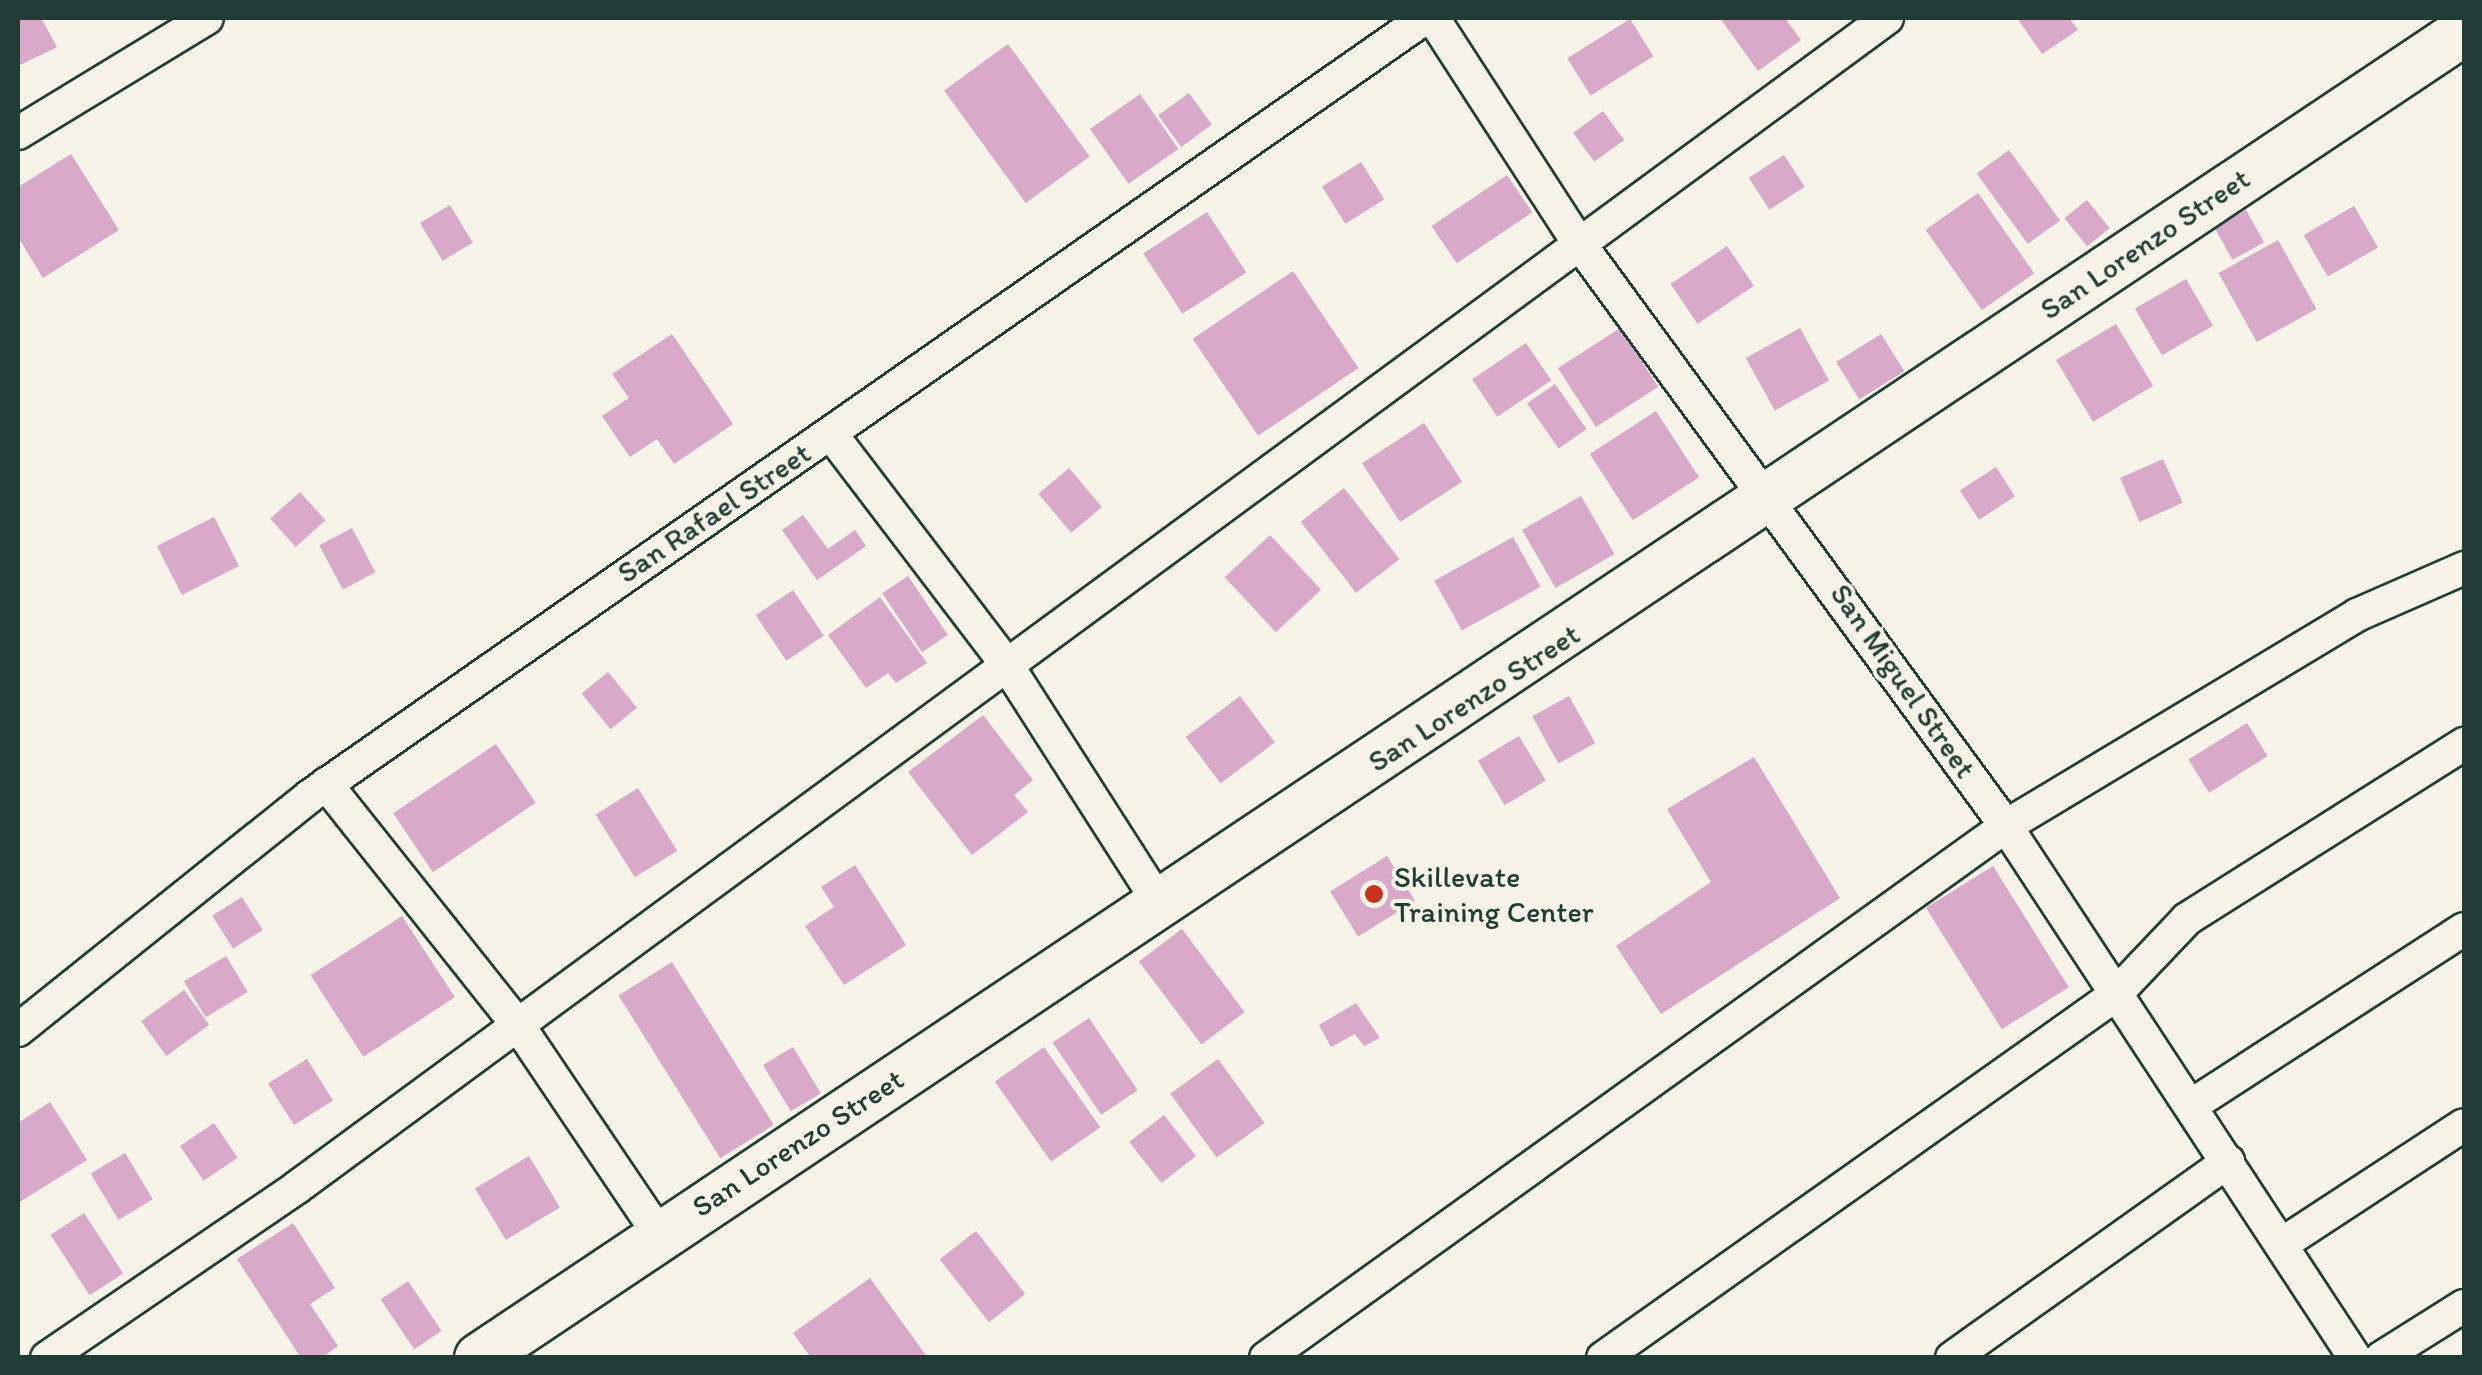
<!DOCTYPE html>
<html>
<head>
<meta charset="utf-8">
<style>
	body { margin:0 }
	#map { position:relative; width:2482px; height:1375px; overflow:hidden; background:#f7f3e8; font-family:Itim,sans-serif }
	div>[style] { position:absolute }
	.building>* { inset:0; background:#d9a9c9; transform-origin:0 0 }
	.roads { filter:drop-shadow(2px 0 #1f3d34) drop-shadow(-2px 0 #1f3d34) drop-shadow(0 2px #1f3d34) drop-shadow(0 -2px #1f3d34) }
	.street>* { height:32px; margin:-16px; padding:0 16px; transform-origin:16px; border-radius:16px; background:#f7f3e8 }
	.secondary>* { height:48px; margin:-24px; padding:0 24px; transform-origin:24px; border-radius:24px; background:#f7f3e8 }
	.dots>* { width:28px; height:28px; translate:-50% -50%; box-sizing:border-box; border:5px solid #f7f3e8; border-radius:50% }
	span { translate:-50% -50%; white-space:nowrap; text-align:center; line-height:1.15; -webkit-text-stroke:8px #f7f3e8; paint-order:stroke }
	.street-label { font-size:30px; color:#1f3d34 }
	.poi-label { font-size:30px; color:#1f3d34 }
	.left { translate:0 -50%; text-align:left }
	.frame { position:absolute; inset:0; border:20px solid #1f3d34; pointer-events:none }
</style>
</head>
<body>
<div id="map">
	<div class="building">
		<div style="clip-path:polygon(18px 18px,41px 18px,57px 47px,18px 66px)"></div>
		<div style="clip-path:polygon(1720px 18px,1785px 18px,1801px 40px,1758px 71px)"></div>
		<div style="clip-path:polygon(2017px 18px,2069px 18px,2078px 30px,2042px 54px)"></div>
		<div style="left:1630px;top:19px;width:44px;height:74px;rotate:58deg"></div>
		<div style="left:1008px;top:44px;width:139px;height:79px;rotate:54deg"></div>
		<div style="left:1189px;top:93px;width:39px;height:38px;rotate:54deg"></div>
		<div style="left:1140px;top:94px;width:67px;height:61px;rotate:55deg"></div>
		<div style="left:1603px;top:111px;width:36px;height:37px;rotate:54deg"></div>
		<div style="left:2009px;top:150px;width:87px;height:40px;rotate:54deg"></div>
		<div style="clip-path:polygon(71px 154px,119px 230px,43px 278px,18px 237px,18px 187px)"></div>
		<div style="left:1784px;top:155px;width:38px;height:42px;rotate:57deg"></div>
		<div style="left:1361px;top:162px;width:44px;height:46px;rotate:58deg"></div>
		<div style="left:1507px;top:175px;width:45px;height:91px;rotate:56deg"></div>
		<div style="left:1978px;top:193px;width:98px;height:64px;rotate:55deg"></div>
		<div style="left:2087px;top:200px;width:36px;height:29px;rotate:51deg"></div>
		<div style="left:450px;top:205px;width:44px;height:35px;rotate:59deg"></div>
		<div style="left:2354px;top:206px;width:48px;height:58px;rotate:60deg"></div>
		<div style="left:2246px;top:210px;width:37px;height:36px;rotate:61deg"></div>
		<div style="left:1207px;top:212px;width:72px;height:76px;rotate:57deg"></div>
		<div style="left:2278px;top:240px;width:79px;height:68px;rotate:61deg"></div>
		<div style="left:1727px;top:246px;width:48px;height:68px;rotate:56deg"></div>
		<div style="left:1293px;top:271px;width:117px;height:121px;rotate:56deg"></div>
		<div style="left:2186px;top:279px;width:54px;height:59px;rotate:60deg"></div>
		<div style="left:2116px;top:324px;width:72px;height:70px;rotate:59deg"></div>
		<div style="left:1620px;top:328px;width:70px;height:74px;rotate:57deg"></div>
		<div style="left:1800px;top:328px;width:60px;height:62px;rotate:61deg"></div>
		<div style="clip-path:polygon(672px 334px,733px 424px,674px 464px,657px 439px,630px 457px,602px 416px,629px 398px,612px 374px)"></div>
		<div style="left:1881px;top:334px;width:44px;height:53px;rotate:58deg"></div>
		<div style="left:1526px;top:343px;width:45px;height:65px;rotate:56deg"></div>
		<div style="left:1555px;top:384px;width:55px;height:34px;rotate:55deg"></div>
		<div style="left:1656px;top:411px;width:79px;height:79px;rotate:57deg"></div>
		<div style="left:1424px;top:423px;width:70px;height:74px;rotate:57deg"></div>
		<div style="left:2163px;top:459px;width:48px;height:47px;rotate:66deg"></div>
		<div style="left:1996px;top:467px;width:35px;height:43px;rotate:57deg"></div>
		<div style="left:1069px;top:468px;width:51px;height:40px;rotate:50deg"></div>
		<div style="left:1344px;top:488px;width:90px;height:55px;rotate:52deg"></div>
		<div style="left:300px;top:492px;width:38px;height:40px;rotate:48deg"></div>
		<div style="left:1581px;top:496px;width:67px;height:68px;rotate:60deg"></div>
		<div style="clip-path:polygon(803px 515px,828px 549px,855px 530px,866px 546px,817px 580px,782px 530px)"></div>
		<div style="left:214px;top:517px;width:55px;height:64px;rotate:63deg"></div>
		<div style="left:352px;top:528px;width:50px;height:37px;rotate:62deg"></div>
		<div style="left:1270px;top:535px;width:75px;height:62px;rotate:47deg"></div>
		<div style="left:1513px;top:537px;width:57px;height:90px;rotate:61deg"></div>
		<div style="left:908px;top:576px;width:71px;height:31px;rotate:56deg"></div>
		<div style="left:793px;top:590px;width:55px;height:45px;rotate:56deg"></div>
		<div style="clip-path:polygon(880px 597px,927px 663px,896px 683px,888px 673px,866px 688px,828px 635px)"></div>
		<div style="left:608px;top:672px;width:46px;height:34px;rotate:51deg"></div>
		<div style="left:1240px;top:696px;width:58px;height:68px;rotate:53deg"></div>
		<div style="left:1569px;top:696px;width:54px;height:42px;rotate:61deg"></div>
		<div style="clip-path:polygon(983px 715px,1033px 780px,1014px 795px,1028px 812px,972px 855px,908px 772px)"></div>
		<div style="left:2247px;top:723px;width:39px;height:69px;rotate:58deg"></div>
		<div style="left:1519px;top:736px;width:52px;height:48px;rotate:59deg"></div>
		<div style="left:496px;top:744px;width:71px;height:124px;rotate:56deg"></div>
		<div style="clip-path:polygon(1754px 757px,1840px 898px,1661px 1014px,1616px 946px,1711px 882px,1667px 809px)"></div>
		<div style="left:638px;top:788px;width:74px;height:50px;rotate:58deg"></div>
		<div style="left:1387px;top:856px;width:53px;height:67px;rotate:58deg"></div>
		<div style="clip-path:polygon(855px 865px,906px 945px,844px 985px,805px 926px,834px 907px,821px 887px)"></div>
		<div style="left:1993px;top:866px;width:143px;height:79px;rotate:58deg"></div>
		<div style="left:242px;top:897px;width:39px;height:35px;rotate:58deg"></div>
		<div style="left:402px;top:916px;width:97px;height:109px;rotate:57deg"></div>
		<div style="left:1182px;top:929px;width:104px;height:54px;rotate:53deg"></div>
		<div style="left:226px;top:956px;width:42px;height:49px;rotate:59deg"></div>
		<div style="left:672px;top:962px;width:192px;height:63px;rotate:58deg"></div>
		<div style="left:184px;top:990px;width:43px;height:53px;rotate:54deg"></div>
		<div style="clip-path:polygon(1356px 1003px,1380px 1038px,1364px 1046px,1355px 1034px,1331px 1047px,1319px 1025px)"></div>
		<div style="left:1089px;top:1018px;width:87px;height:44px;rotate:56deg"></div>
		<div style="left:793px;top:1047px;width:54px;height:35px;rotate:59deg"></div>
		<div style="left:1044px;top:1047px;width:98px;height:60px;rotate:55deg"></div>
		<div style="left:307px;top:1059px;width:49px;height:46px;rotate:58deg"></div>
		<div style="left:1218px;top:1059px;width:79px;height:59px;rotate:54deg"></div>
		<div style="clip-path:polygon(50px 1102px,87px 1160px,18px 1203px,18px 1123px)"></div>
		<div style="left:1164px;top:1115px;width:52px;height:44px;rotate:52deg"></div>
		<div style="left:214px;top:1123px;width:42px;height:41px;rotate:56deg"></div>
		<div style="left:125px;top:1153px;width:54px;height:40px;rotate:59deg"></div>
		<div style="left:529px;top:1156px;width:60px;height:63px;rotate:59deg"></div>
		<div style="left:84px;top:1213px;width:72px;height:40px;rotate:57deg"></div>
		<div style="clip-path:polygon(293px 1223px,335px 1288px,310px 1304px,338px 1346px,321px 1358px,301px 1358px,237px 1259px)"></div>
		<div style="left:976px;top:1231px;width:80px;height:46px;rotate:52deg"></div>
		<div style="clip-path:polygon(870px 1278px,928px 1358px,811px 1358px,793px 1333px)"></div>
		<div style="left:408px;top:1281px;width:60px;height:33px;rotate:56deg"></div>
	</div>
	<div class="roads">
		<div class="street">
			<div style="left:1433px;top:18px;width:263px;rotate:57.1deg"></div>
			<div style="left:1576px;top:239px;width:728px;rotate:53.78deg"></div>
			<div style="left:2006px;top:826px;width:636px;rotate:56.73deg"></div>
			<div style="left:18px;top:133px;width:221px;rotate:-31.3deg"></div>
			<div style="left:831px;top:434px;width:290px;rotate:52.7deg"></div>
			<div style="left:1007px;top:665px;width:284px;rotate:57.4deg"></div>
			<div style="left:326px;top:784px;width:308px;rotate:51.5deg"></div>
			<div style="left:518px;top:1025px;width:252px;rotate:56deg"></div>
			<div style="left:18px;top:1030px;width:374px;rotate:-38.7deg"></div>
			<div style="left:310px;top:796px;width:1360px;rotate:-34.91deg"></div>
			<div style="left:2192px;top:1105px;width:324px;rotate:-32.9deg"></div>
			<div style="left:2282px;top:1244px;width:217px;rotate:-33.2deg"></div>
			<div style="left:47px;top:1358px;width:301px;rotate:-34.3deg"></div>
			<div style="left:296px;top:1188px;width:1975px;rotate:-36.33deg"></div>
			<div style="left:1266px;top:1358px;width:911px;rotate:-35.71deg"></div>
			<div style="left:2006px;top:826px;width:410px;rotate:-31deg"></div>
			<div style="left:2357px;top:615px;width:117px;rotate:-23.7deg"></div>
			<div style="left:1603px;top:1358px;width:626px;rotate:-35.31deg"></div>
			<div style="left:2114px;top:996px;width:106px;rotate:-46.5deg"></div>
			<div style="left:2187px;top:919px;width:328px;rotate:-32.3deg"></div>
			<div style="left:1952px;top:1358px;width:339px;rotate:-35.4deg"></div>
			<div style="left:2381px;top:1358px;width:98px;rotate:-32.1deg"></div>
		</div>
		<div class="secondary">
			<div style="left:479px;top:1358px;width:2388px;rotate:-33.76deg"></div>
		</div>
	</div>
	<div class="dots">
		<div style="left:1374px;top:894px;background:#c8321e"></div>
	</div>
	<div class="street-label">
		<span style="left:2145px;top:244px;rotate:-34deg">San Lorenzo Street</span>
		<span style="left:714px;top:513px;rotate:-34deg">San Rafael Street</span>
		<span style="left:1903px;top:681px;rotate:55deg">San Miguel Street</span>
		<span style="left:1474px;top:698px;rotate:-33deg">San Lorenzo Street</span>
		<span style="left:798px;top:1143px;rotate:-33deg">San Lorenzo Street</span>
	</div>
	<div class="poi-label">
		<span class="left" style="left:1394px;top:894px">Skillevate<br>Training Center</span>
	</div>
	<div class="frame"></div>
</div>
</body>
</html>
